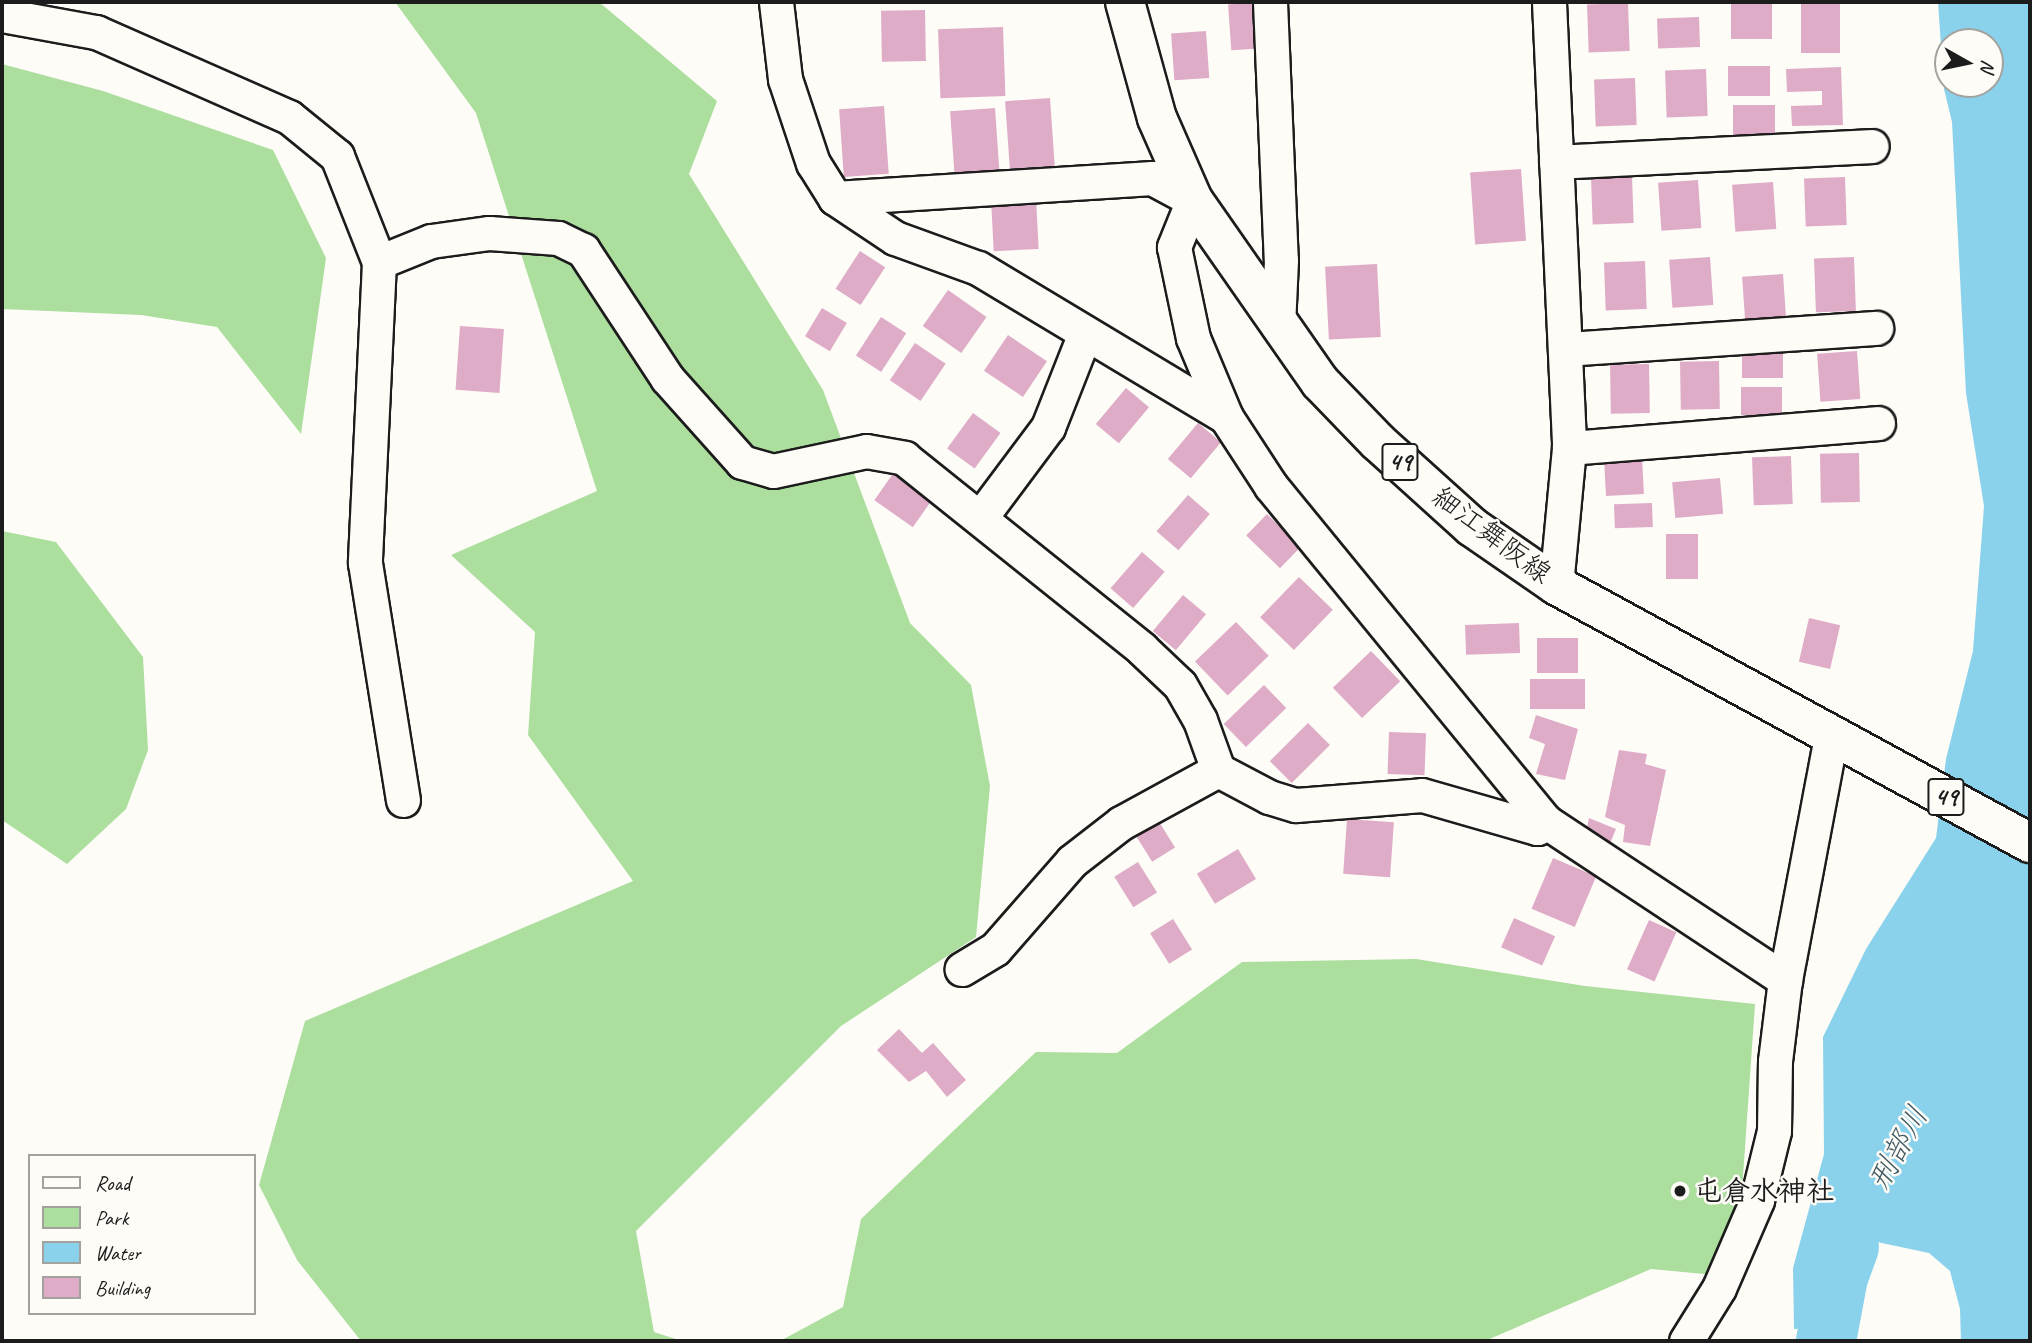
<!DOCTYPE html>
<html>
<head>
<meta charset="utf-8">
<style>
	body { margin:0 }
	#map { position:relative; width:2032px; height:1343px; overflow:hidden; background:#fdfcf7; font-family:Caveat,"Klee One",sans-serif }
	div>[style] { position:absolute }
	.green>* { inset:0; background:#acde9e }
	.water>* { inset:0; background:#8ad1ec }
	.river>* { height:60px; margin:-30px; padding:0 30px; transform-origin:30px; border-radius:30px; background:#8ad1ec }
	.building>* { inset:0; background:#dfacc7; transform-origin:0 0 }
	.roads { filter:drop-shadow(2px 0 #1c1c1c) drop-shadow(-2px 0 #1c1c1c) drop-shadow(0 2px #1c1c1c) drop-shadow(0 -2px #1c1c1c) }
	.street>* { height:33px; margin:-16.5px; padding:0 16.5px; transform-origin:16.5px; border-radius:16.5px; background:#fdfcf7 }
	.primary>* { height:38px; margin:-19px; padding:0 19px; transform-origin:19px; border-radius:19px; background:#fdfcf7 }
	.dots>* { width:19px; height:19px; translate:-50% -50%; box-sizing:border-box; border:4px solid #fdfcf7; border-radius:50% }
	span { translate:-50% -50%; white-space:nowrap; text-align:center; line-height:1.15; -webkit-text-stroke:5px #fdfcf7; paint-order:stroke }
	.shield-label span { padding:2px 5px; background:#fdfcf7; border:2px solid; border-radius:5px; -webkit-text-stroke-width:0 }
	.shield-label { font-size:26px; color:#1c1c1c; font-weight:700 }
	.street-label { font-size:28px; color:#1c1c1c }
	.poi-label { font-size:28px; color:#1c1c1c; font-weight:700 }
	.left { translate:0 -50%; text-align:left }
	.water-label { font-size:30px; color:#425b65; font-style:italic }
	.frame { position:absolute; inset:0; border:4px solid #1c1c1c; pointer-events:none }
	.legend { position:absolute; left:28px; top:1154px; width:228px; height:161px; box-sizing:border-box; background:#fdfcf7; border:2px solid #a3a29f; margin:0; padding:9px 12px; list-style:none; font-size:21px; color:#1c1c1c }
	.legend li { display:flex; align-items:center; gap:14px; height:35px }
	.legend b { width:35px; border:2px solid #a3a29f }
	.north { position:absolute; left:1934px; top:28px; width:70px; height:70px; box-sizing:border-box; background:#fdfcf7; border:2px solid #a3a29f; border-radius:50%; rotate:99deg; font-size:19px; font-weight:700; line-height:28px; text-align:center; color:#1c1c1c }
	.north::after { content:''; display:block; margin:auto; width:24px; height:32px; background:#1c1c1c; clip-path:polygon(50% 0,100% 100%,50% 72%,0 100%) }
</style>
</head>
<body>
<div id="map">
	<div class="green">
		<div style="clip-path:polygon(395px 2px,599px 2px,717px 101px,689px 174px,823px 390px,910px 623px,971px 685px,990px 786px,976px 937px,841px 1026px,636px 1231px,654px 1332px,682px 1341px,361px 1341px,297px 1260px,259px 1185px,305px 1021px,633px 881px,528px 735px,535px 632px,451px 555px,597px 491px,476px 113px)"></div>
		<div style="clip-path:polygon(2px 64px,103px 91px,273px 150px,326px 258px,301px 434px,217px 327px,141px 315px,2px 309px)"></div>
		<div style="clip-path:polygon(2px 531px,56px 542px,143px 657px,148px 750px,126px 809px,67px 864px,2px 820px)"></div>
		<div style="clip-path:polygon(1416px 959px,1585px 986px,1755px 1004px,1736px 1277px,1651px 1269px,1485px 1341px,780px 1341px,843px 1307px,861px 1219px,1036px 1052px,1117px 1053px,1242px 962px)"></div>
	</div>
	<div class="water">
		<div style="clip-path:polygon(evenodd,1938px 2px,2030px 2px,2030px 1341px,1961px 1341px,1960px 1309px,1950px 1271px,1929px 1253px,1877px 1242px,1858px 1260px,1852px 1326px,1794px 1329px,1793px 1268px,1824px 1154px,1823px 1037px,1866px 949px,1936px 838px,1946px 759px,1973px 651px,1984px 506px,1966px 393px,1952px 122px,1944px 89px,1938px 2px,1948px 42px,1990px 42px,1990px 84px,1948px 84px,1948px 42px)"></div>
	</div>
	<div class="river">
		<div style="left:1826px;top:1341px;width:65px;rotate:-79.4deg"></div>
		<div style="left:1838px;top:1277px;width:32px;rotate:-70deg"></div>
	</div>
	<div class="building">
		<div style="left:1263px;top:2px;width:46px;height:35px;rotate:86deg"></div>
		<div style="left:1731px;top:2px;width:41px;height:37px"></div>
		<div style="left:1801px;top:2px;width:39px;height:51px"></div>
		<div style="left:1628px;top:3px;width:48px;height:41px;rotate:88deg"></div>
		<div style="left:925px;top:10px;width:51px;height:44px;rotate:89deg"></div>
		<div style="left:1699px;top:17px;width:30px;height:42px;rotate:88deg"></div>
		<div style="left:1003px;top:27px;width:69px;height:65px;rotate:88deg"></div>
		<div style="left:1206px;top:31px;width:47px;height:35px;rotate:86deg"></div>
		<div style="left:1770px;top:66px;width:30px;height:42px;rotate:90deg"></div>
		<div style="clip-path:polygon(1841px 67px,1843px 125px,1792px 126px,1791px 106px,1822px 105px,1822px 91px,1787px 92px,1786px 69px)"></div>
		<div style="left:1706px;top:69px;width:47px;height:41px;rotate:88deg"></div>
		<div style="left:1635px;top:78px;width:47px;height:41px;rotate:88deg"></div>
		<div style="left:1050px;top:98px;width:68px;height:45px;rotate:86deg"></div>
		<div style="left:1775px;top:105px;width:30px;height:42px;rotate:90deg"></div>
		<div style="left:884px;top:106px;width:68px;height:45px;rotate:86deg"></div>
		<div style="left:995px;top:108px;width:68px;height:45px;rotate:86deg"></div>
		<div style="left:1521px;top:169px;width:72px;height:51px;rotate:86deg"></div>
		<div style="left:1632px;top:176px;width:47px;height:41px;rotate:88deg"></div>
		<div style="left:1845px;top:177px;width:48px;height:41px;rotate:88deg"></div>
		<div style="left:1698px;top:180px;width:48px;height:40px;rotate:86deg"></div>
		<div style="left:1773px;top:182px;width:47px;height:41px;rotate:86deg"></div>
		<div style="left:1036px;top:198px;width:51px;height:45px;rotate:87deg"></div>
		<div style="left:860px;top:251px;width:30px;height:45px;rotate:33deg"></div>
		<div style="left:1710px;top:257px;width:48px;height:41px;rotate:86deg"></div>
		<div style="left:1854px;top:257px;width:54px;height:40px;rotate:88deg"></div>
		<div style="left:1645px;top:261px;width:48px;height:41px;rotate:88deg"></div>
		<div style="left:1377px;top:264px;width:73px;height:52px;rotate:87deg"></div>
		<div style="left:1783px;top:274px;width:48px;height:41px;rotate:86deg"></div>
		<div style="left:948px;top:290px;width:47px;height:44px;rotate:35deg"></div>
		<div style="left:822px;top:308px;width:29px;height:33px;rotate:31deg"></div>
		<div style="left:881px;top:317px;width:30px;height:46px;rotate:33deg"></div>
		<div style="left:460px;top:326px;width:44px;height:64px;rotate:4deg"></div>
		<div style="left:1008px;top:335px;width:47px;height:43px;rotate:34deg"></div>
		<div style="left:915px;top:343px;width:37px;height:45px;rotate:34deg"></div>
		<div style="left:1783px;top:350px;width:28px;height:41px;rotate:90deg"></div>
		<div style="left:1857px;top:351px;width:48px;height:40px;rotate:86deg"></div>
		<div style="left:1719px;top:361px;width:48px;height:39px;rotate:89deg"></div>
		<div style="left:1649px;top:364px;width:49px;height:39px;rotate:89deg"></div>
		<div style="left:1782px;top:387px;width:28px;height:41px;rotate:90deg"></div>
		<div style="left:1126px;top:388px;width:30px;height:47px;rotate:40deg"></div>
		<div style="left:973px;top:413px;width:34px;height:44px;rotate:36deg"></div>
		<div style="left:1198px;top:423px;width:30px;height:47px;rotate:40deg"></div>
		<div style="left:1859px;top:453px;width:49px;height:39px;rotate:89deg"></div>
		<div style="left:1791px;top:456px;width:48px;height:39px;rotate:88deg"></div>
		<div style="left:1642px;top:457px;width:37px;height:38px;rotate:87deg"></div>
		<div style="left:899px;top:465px;width:47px;height:43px;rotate:35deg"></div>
		<div style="left:1720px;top:478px;width:36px;height:48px;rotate:85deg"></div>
		<div style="left:1188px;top:495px;width:29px;height:48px;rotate:41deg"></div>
		<div style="left:1652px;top:503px;width:24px;height:38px;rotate:88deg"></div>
		<div style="left:1267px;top:514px;width:47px;height:30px;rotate:44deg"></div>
		<div style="left:1666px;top:534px;width:32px;height:45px"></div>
		<div style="left:1142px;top:552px;width:30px;height:48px;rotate:41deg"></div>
		<div style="left:1299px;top:577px;width:47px;height:56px;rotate:44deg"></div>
		<div style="left:1183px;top:595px;width:30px;height:47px;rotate:40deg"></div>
		<div style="left:1809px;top:618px;width:32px;height:45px;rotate:13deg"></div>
		<div style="left:1236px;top:622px;width:47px;height:57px;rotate:46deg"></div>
		<div style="left:1519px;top:623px;width:30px;height:54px;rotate:88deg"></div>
		<div style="left:1578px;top:638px;width:35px;height:41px;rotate:90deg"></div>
		<div style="left:1371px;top:651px;width:42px;height:53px;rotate:46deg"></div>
		<div style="left:1585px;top:679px;width:30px;height:55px;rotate:90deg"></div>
		<div style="left:1264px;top:685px;width:32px;height:56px;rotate:46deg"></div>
		<div style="clip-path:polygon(1536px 715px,1578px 729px,1565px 780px,1536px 774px,1545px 744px,1529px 738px)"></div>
		<div style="left:1308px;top:723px;width:31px;height:54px;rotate:45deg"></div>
		<div style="left:1389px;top:732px;width:37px;height:42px;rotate:2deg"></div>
		<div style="clip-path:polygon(1619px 750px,1647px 754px,1645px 764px,1666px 770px,1650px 846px,1623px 842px,1625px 825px,1605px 817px)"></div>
		<div style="left:1156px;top:817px;width:36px;height:27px;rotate:58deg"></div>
		<div style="clip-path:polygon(1589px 818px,1616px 829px,1609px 846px,1585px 838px)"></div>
		<div style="left:1347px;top:819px;width:47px;height:55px;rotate:4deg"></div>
		<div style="left:1238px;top:849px;width:35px;height:48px;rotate:59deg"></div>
		<div style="left:1553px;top:858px;width:47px;height:55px;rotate:23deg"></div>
		<div style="left:1138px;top:862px;width:36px;height:28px;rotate:58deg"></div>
		<div style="left:1514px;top:918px;width:45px;height:32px;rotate:24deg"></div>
		<div style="left:1173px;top:919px;width:36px;height:27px;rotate:58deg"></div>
		<div style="left:1649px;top:920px;width:30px;height:54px;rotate:24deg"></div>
		<div style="clip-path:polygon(899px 1029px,922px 1053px,933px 1043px,966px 1080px,947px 1097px,926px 1071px,909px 1082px,877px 1050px)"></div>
	</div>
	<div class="roads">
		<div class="street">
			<div style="left:776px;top:2px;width:78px;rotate:83.3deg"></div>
			<div style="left:785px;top:79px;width:89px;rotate:71.6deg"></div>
			<div style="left:813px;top:163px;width:41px;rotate:57.8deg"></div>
			<div style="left:835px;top:198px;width:72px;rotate:33.7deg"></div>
			<div style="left:895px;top:238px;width:88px;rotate:19.9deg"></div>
			<div style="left:978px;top:268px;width:289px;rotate:31deg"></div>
			<div style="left:1270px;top:2px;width:258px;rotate:87.6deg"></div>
			<div style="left:1281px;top:260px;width:66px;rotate:92.6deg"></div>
			<div style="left:1549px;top:2px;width:446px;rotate:87.4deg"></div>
			<div style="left:1569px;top:448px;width:138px;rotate:95.4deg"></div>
			<div style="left:2px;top:15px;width:96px;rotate:10.3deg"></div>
			<div style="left:96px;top:32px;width:211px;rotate:23.8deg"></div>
			<div style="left:289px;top:117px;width:62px;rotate:39.1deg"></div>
			<div style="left:337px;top:156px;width:114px;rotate:68.4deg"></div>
			<div style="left:379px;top:262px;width:301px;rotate:92.7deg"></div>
			<div style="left:365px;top:563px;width:240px;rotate:80.9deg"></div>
			<div style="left:1556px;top:162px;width:316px;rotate:-2.9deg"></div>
			<div style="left:835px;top:198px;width:318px;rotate:-3.6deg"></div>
			<div style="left:1152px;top:178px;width:47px;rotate:28.2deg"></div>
			<div style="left:1193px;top:200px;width:51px;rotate:112deg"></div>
			<div style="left:1174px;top:247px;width:93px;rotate:78.2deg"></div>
			<div style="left:1193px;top:338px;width:86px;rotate:67.3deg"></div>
			<div style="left:1226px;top:417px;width:82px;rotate:56.9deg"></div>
			<div style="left:1271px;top:486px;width:433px;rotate:50.7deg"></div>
			<div style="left:1545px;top:821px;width:288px;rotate:33.5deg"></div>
			<div style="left:379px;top:262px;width:56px;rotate:-22deg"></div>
			<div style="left:431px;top:241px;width:59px;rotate:-7.9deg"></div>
			<div style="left:489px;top:233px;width:69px;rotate:4.1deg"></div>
			<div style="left:558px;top:238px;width:28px;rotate:26deg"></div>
			<div style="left:583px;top:250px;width:153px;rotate:56.7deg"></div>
			<div style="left:667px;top:378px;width:113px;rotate:48.2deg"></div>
			<div style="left:742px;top:462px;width:32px;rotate:16deg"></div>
			<div style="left:773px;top:471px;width:95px;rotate:-12.1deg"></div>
			<div style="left:866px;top:451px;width:39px;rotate:10deg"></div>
			<div style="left:904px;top:458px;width:305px;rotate:38.7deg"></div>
			<div style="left:1142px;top:649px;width:52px;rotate:43.5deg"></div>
			<div style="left:1180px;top:685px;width:40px;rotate:60.3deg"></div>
			<div style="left:1200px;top:720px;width:53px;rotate:70.2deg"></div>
			<div style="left:1218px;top:770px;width:111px;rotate:151.3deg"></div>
			<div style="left:1121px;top:823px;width:62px;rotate:142.2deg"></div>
			<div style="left:1072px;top:861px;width:117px;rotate:131.2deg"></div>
			<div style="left:995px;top:949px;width:39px;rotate:149deg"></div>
			<div style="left:1566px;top:349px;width:311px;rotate:-3.9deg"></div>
			<div style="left:1569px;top:448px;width:310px;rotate:-4.6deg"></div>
			<div style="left:980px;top:518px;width:114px;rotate:-53.2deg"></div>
			<div style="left:1048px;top:427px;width:101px;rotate:-68.5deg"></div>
			<div style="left:1218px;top:770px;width:58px;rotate:27.9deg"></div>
			<div style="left:1269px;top:797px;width:28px;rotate:17deg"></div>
			<div style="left:1296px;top:805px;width:126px;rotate:-4.5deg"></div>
			<div style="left:1422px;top:795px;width:120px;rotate:16deg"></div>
			<div style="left:1537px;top:828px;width:11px;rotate:-41deg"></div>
			<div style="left:1686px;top:1341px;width:62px;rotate:-58.1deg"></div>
			<div style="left:1719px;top:1288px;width:96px;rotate:-66.6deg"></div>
			<div style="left:1757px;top:1200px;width:71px;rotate:-76.2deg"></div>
			<div style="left:1774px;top:1131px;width:70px;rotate:-89.2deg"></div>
			<div style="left:1775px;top:1061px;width:82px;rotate:-83deg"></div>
			<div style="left:1785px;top:980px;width:248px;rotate:-79.3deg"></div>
		</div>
		<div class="primary">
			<div style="left:1125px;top:2px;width:120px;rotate:74.6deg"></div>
			<div style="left:1157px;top:118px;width:90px;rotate:66.3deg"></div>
			<div style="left:1193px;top:200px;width:222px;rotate:55.1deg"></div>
			<div style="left:1320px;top:382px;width:83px;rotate:46deg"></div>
			<div style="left:1378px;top:442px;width:127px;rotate:42.1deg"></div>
			<div style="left:1472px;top:527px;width:102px;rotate:34.6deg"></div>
			<div style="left:1556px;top:585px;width:540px;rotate:28.56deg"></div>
		</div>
	</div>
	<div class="dots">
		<div style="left:1680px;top:1191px;background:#1c1c1c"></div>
	</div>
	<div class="shield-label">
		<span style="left:1400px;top:462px">49</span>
		<span style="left:1946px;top:797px">49</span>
	</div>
	<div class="street-label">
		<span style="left:1492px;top:535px;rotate:37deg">細江舞阪線</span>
	</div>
	<div class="poi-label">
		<span class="left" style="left:1694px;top:1191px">屯倉水神社</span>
	</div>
	<div class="water-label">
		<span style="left:1898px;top:1148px;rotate:-61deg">刑部川</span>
	</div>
	<div class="frame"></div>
	<ul class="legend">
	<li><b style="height:9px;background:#fdfcf7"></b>Road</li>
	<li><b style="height:19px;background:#acde9e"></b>Park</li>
	<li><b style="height:19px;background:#8ad1ec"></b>Water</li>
	<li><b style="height:19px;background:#dfacc7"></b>Building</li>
	</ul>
	<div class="north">N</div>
</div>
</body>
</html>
